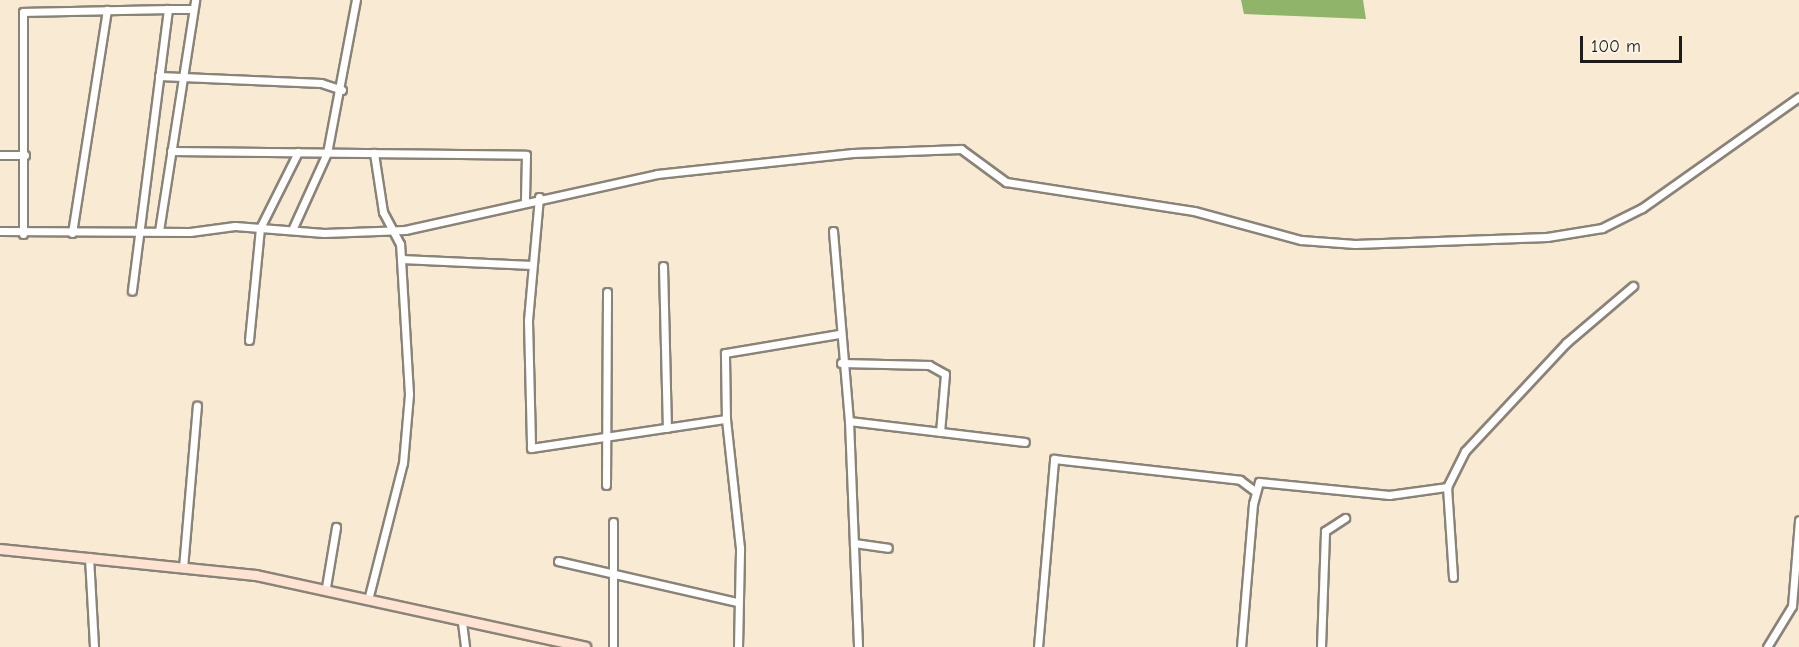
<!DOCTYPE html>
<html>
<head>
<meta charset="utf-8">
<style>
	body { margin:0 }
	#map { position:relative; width:1799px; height:647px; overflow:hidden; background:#f8ead3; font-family:"Comic Neue",sans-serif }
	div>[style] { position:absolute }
	.forest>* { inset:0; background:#90b56a }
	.roads { filter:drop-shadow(2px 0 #8a8378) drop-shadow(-2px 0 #8a8378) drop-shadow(0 2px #8a8378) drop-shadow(0 -2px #8a8378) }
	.street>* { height:7px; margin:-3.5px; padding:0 3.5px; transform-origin:3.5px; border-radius:3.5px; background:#fff }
	.secondary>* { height:9px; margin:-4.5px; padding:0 4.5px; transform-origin:4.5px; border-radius:4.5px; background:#fee3d2 }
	span { translate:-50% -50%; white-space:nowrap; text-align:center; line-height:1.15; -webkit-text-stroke:5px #fcf5e5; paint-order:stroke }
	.scale { position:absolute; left:1580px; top:36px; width:102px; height:27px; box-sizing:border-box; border:3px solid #1c1c1c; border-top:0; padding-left:8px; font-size:18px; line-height:21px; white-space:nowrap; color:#1c1c1c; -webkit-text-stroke:4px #fcf5e5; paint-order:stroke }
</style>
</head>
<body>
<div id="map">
	<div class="forest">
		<div style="clip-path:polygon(1241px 0,1363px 0,1366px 19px,1244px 14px)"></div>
	</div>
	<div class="roads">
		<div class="street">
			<div style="left:168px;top:9px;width:25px"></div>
			<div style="left:159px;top:76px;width:162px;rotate:2.5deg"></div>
			<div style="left:321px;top:83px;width:22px;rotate:18deg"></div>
			<div style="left:171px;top:151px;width:355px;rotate:0.6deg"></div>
			<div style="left:526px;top:155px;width:45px;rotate:91.3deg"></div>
			<div style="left:0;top:155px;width:25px"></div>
			<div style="left:539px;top:197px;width:124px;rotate:95.1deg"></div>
			<div style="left:528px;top:321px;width:127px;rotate:88.6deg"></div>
			<div style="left:531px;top:448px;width:197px;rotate:-8.5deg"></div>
			<div style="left:292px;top:230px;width:85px;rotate:-65.6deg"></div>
			<div style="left:327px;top:153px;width:156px;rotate:-79.3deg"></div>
			<div style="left:0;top:231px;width:190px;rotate:0.3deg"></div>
			<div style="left:190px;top:232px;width:45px;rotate:-7.6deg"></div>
			<div style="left:235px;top:226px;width:89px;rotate:4.5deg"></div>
			<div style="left:324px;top:233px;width:81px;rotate:-2.1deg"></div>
			<div style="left:405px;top:230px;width:258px;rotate:-12.5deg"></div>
			<div style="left:657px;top:174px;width:197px;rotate:-6.1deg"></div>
			<div style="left:853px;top:153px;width:108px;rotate:-2.1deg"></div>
			<div style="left:961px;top:149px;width:56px;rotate:36.3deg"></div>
			<div style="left:1006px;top:182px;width:190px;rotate:8.8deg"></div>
			<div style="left:1194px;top:211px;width:111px;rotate:15.2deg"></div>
			<div style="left:1301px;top:240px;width:54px;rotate:4.2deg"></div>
			<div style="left:1355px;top:244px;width:192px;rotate:-2.1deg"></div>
			<div style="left:1547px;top:237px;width:56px;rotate:-9.3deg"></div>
			<div style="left:1602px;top:228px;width:45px;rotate:-26.6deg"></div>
			<div style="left:1642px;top:208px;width:192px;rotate:-35.3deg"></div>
			<div style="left:159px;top:231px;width:234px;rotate:-81.1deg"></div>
			<div style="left:833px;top:231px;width:191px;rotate:85.2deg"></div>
			<div style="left:849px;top:421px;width:226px;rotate:87.7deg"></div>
			<div style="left:72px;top:233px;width:226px;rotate:-81.1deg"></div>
			<div style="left:23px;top:234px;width:222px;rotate:-90deg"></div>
			<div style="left:23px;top:12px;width:145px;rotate:-1.2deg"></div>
			<div style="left:168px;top:9px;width:284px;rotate:97.3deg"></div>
			<div style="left:401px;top:259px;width:131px;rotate:2.6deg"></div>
			<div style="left:663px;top:266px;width:162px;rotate:88.6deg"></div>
			<div style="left:249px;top:340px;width:113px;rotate:-84.4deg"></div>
			<div style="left:260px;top:228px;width:85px;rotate:-63.4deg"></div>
			<div style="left:841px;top:363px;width:88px;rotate:1.3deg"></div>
			<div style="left:929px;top:365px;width:18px;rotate:29deg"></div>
			<div style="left:945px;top:374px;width:58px;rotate:94.9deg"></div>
			<div style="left:849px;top:421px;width:177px;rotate:6.8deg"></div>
			<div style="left:606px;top:485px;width:193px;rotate:-89.7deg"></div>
			<div style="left:854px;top:543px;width:34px;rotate:8deg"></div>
			<div style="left:89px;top:557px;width:90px;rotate:86.8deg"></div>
			<div style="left:558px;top:561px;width:184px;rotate:12.9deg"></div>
			<div style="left:183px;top:568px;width:163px;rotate:-85.1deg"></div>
			<div style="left:1453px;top:577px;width:90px;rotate:-93.8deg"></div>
			<div style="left:1447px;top:487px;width:40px;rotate:-63.4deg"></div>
			<div style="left:1465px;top:451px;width:148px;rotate:-46.9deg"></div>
			<div style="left:1566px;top:343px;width:88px;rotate:-40.4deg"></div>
			<div style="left:326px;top:587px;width:61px;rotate:-80.5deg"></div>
			<div style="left:369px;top:596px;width:137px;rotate:-75.7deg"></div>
			<div style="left:403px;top:463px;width:69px;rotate:-85deg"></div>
			<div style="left:409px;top:394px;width:150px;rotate:-93.4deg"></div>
			<div style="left:400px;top:244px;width:36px;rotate:-118deg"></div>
			<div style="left:383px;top:212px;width:60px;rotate:-98.7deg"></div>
			<div style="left:462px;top:622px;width:25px;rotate:83deg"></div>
			<div style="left:613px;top:647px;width:125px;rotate:-90deg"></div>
			<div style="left:738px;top:647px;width:99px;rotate:-88.8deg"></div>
			<div style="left:740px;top:548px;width:129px;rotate:-96.2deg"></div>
			<div style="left:726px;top:420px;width:67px;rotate:-90.9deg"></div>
			<div style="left:725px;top:353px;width:115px;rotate:-9.5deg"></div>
			<div style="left:1038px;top:647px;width:189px;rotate:-85.1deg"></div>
			<div style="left:1054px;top:459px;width:187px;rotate:6.4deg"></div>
			<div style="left:1240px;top:480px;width:20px;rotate:37deg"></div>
			<div style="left:1241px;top:647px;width:144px;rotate:-85.2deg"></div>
			<div style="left:1253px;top:504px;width:23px;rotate:-75deg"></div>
			<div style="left:1259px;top:482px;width:131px;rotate:5.7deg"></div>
			<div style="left:1389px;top:495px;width:59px;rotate:-7.9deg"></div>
			<div style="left:1321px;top:647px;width:116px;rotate:-88deg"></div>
			<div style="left:1325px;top:531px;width:24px;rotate:-33deg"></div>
			<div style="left:1767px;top:647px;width:48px;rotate:-58.6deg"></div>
			<div style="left:1792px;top:606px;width:86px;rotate:-85.3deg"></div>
		</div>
		<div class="secondary">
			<div style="left:0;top:549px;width:257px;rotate:5.8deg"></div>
			<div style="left:256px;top:575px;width:337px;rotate:12.3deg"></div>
		</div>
	</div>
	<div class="scale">100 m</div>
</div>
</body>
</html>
